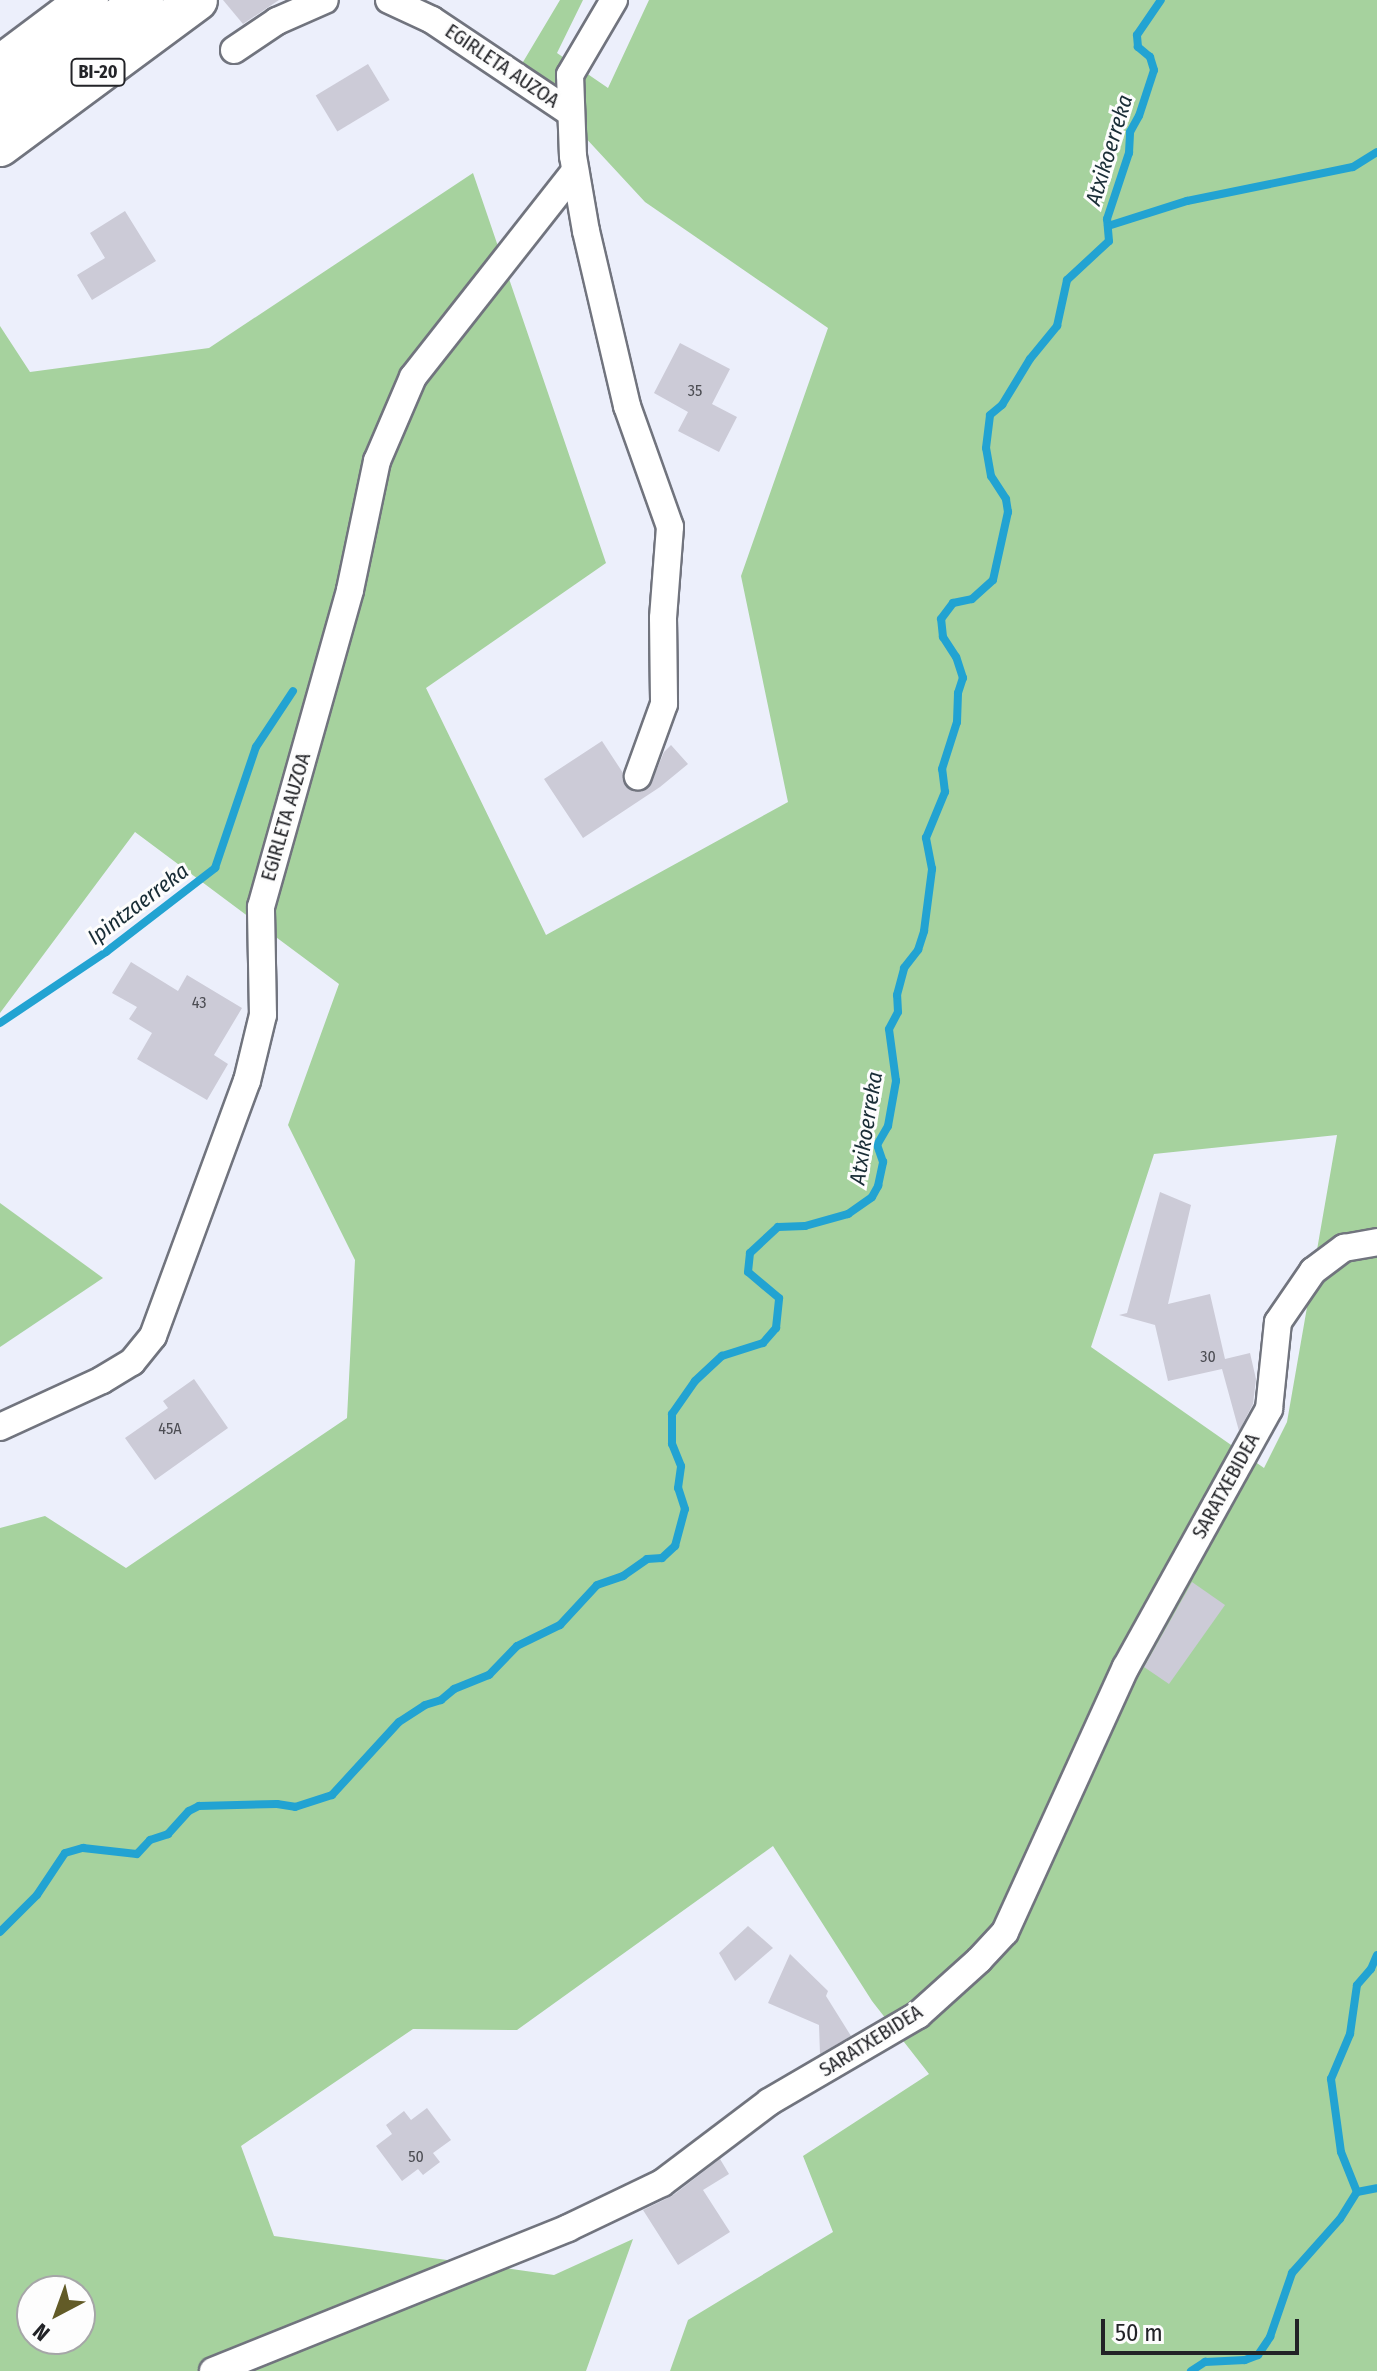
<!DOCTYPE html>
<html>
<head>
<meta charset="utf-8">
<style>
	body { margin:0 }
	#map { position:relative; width:1377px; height:2371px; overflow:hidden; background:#eceffb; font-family:"Fira Sans Condensed",sans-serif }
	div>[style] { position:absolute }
	.green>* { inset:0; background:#a6d29e }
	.stream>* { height:8px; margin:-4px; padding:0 4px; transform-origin:4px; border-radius:4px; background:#22a3d2 }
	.building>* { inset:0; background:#cccbd7; transform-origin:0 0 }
	.roads { filter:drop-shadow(2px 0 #71747e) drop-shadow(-2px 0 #71747e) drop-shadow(0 2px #71747e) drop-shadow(0 -2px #71747e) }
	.street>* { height:26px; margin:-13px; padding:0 13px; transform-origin:13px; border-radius:13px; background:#fff }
	.primary>* { height:40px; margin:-20px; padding:0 20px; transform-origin:20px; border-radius:20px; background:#fff }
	span { translate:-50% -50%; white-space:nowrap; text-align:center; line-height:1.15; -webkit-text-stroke:6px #fdfdfd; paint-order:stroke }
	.number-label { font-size:16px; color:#4c4d53 }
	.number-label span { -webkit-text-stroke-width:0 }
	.shield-label span { padding:2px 6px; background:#fdfdfd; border:2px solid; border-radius:6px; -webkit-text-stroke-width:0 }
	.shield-label { font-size:18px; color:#222327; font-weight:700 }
	.street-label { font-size:20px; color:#222327 }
	.water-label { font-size:22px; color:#192d36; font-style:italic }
	.north { position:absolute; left:16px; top:2275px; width:80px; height:80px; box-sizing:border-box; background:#fdfdfd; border:2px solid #a5a6a7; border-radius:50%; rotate:221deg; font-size:22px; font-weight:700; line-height:32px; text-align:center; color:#222327 }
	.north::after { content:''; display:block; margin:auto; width:28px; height:36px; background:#625b27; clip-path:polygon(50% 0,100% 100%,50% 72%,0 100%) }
	.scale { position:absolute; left:1101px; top:2319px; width:198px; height:36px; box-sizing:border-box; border:4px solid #222327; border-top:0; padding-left:10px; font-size:24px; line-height:28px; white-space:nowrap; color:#222327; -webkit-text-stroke:6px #fdfdfd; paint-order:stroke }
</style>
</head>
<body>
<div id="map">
	<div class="green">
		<div style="clip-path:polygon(evenodd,560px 0,583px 0,557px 53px,608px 88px,649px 0,1377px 0,1377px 2371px,670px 2371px,688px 2320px,833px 2232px,803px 2156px,929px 2074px,872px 2001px,773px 1846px,517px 2030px,413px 2029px,241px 2146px,274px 2236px,554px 2275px,633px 2239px,586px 2371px,0 2371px,0 1528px,45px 1516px,126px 1568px,347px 1418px,355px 1260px,288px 1125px,339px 984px,135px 832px,0 1013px,0 326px,30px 372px,209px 348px,473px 173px,606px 563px,426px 688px,546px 935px,788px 802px,741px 576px,828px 328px,645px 202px,520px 67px,560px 0,1337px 1135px,1287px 1422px,1264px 1468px,1091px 1347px,1154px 1154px,1337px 1135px,560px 0,32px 2291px,80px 2291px,80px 2339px,32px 2339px,32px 2291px)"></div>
		<div style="clip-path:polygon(0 1203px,103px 1278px,0 1347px)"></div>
	</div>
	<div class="stream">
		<div style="left:1108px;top:226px;width:83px;rotate:-17.6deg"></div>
		<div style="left:1187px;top:201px;width:169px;rotate:-11.6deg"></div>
		<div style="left:1353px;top:167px;width:28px;rotate:-32deg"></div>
		<div style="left:0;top:1023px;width:128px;rotate:-33.8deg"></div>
		<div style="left:106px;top:952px;width:138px;rotate:-37.6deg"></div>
		<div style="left:215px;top:868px;width:128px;rotate:-71.3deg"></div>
		<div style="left:256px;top:747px;width:67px;rotate:-56.5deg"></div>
		<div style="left:0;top:1932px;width:52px;rotate:-45deg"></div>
		<div style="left:37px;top:1895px;width:50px;rotate:-56.3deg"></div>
		<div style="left:65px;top:1853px;width:19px;rotate:-16deg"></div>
		<div style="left:83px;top:1848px;width:54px;rotate:6.3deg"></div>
		<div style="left:137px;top:1854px;width:19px;rotate:-47deg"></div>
		<div style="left:150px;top:1840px;width:19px;rotate:-18deg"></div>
		<div style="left:168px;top:1834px;width:31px;rotate:-48deg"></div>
		<div style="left:189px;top:1811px;width:11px;rotate:-27deg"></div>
		<div style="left:199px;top:1806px;width:78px;rotate:-1.5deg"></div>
		<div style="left:277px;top:1804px;width:18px;rotate:9deg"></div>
		<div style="left:295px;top:1807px;width:39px;rotate:-18deg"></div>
		<div style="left:332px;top:1795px;width:99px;rotate:-47.5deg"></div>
		<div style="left:399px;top:1722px;width:31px;rotate:-33deg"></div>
		<div style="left:425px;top:1705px;width:17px;rotate:-17deg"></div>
		<div style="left:441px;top:1700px;width:17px;rotate:-40deg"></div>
		<div style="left:454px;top:1689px;width:38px;rotate:-22deg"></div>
		<div style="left:489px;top:1675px;width:40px;rotate:-46deg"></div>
		<div style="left:517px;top:1646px;width:48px;rotate:-26deg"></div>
		<div style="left:560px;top:1625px;width:54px;rotate:-47.2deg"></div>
		<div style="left:597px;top:1585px;width:28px;rotate:-19deg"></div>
		<div style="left:623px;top:1576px;width:29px;rotate:-35deg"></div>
		<div style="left:647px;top:1559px;width:15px;rotate:-4deg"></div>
		<div style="left:662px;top:1558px;width:18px;rotate:-43deg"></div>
		<div style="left:675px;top:1546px;width:38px;rotate:-75deg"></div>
		<div style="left:685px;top:1509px;width:22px;rotate:-108deg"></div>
		<div style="left:678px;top:1488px;width:22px;rotate:-82deg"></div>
		<div style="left:681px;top:1466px;width:24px;rotate:-112deg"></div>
		<div style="left:672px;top:1444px;width:30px;rotate:-90deg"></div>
		<div style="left:672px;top:1414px;width:40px;rotate:-55.1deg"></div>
		<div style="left:695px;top:1381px;width:37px;rotate:-43deg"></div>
		<div style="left:722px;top:1356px;width:43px;rotate:-17.6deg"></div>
		<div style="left:763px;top:1343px;width:20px;rotate:-49deg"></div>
		<div style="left:776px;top:1328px;width:30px;rotate:-84deg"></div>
		<div style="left:779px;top:1298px;width:40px;rotate:-140deg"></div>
		<div style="left:748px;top:1272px;width:19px;rotate:-84deg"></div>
		<div style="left:750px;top:1253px;width:38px;rotate:-43deg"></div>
		<div style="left:778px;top:1227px;width:27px;rotate:-2deg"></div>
		<div style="left:805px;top:1226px;width:45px;rotate:-15.6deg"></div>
		<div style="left:848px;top:1214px;width:29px;rotate:-35deg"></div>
		<div style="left:872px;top:1197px;width:13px;rotate:-61deg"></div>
		<div style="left:878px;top:1186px;width:25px;rotate:-78deg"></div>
		<div style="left:883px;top:1162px;width:18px;rotate:-109deg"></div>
		<div style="left:877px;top:1145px;width:22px;rotate:-60deg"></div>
		<div style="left:888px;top:1126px;width:46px;rotate:-79.9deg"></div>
		<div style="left:896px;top:1081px;width:52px;rotate:-97.7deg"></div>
		<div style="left:889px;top:1029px;width:19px;rotate:-62deg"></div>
		<div style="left:898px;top:1012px;width:17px;rotate:-93deg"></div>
		<div style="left:897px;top:995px;width:28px;rotate:-75deg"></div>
		<div style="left:904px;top:968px;width:23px;rotate:-52deg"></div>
		<div style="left:918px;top:950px;width:20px;rotate:-72deg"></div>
		<div style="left:924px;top:931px;width:63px;rotate:-82.6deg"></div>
		<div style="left:932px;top:869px;width:32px;rotate:-101deg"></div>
		<div style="left:926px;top:838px;width:50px;rotate:-67.6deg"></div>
		<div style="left:945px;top:792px;width:23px;rotate:-97deg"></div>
		<div style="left:942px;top:769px;width:49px;rotate:-72.3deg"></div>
		<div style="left:957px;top:722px;width:29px;rotate:-88deg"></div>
		<div style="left:958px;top:693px;width:16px;rotate:-72deg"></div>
		<div style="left:963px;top:678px;width:22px;rotate:-108deg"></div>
		<div style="left:956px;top:657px;width:24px;rotate:-123deg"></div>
		<div style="left:943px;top:637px;width:18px;rotate:-96deg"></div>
		<div style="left:941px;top:619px;width:20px;rotate:-53deg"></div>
		<div style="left:953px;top:603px;width:19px;rotate:-12deg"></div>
		<div style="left:972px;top:599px;width:28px;rotate:-42deg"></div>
		<div style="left:993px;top:580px;width:70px;rotate:-77.6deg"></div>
		<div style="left:1008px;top:512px;width:13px;rotate:-99deg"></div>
		<div style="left:1006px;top:499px;width:27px;rotate:-123deg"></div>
		<div style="left:991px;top:476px;width:28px;rotate:-100deg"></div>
		<div style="left:986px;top:448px;width:33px;rotate:-83deg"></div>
		<div style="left:990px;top:415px;width:16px;rotate:-40deg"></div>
		<div style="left:1002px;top:405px;width:54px;rotate:-58.7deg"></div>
		<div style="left:1030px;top:359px;width:43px;rotate:-50.7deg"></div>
		<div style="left:1057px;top:326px;width:47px;rotate:-77.7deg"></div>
		<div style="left:1067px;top:280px;width:57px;rotate:-42.9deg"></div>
		<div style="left:1109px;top:241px;width:22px;rotate:-95deg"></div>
		<div style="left:1107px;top:219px;width:70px;rotate:-71.6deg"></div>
		<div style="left:1129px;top:153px;width:21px;rotate:-87deg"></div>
		<div style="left:1130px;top:132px;width:18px;rotate:-61deg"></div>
		<div style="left:1139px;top:116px;width:48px;rotate:-71.9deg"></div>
		<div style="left:1154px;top:70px;width:14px;rotate:-107deg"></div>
		<div style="left:1150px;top:57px;width:16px;rotate:-140deg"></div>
		<div style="left:1138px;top:47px;width:12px;rotate:-95deg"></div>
		<div style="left:1137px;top:35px;width:42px;rotate:-55.6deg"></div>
		<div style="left:1357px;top:2192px;width:43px;rotate:-111.8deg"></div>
		<div style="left:1341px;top:2152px;width:74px;rotate:-97.8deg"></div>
		<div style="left:1331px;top:2079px;width:49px;rotate:-67.1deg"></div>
		<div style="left:1350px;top:2034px;width:49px;rotate:-81.9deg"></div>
		<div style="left:1357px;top:1985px;width:21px;rotate:-49deg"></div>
		<div style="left:1371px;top:1969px;width:15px;rotate:-67deg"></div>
		<div style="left:1191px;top:2371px;width:17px;rotate:-33deg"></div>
		<div style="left:1205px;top:2362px;width:40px;rotate:-2.9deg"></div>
		<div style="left:1245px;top:2360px;width:14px;rotate:-21deg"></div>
		<div style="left:1258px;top:2355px;width:22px;rotate:-56deg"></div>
		<div style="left:1270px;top:2337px;width:68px;rotate:-71deg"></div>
		<div style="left:1292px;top:2273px;width:72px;rotate:-48.4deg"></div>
		<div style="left:1340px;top:2219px;width:32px;rotate:-58deg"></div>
		<div style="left:1357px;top:2192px;width:20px;rotate:-11deg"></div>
	</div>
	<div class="building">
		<div style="clip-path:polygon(223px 0,279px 0,243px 24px)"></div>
		<div style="left:368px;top:64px;width:42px;height:61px;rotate:59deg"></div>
		<div style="clip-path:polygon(125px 211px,156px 261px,92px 300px,77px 275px,105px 258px,90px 233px)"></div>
		<div style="clip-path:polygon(680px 343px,730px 369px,712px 404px,737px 417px,719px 452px,678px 431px,688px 412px,654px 393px)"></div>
		<div style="clip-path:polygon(602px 741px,623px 773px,625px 786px,633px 791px,649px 788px,664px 752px,671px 745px,688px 764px,660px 787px,583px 838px,544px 779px)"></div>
		<div style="clip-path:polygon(131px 962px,178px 991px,187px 975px,242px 1008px,214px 1055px,228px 1064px,207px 1100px,137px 1059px,152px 1033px,129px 1019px,137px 1007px,112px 993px)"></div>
		<div style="clip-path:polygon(1160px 1192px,1191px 1205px,1168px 1304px,1210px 1294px,1225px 1359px,1250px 1353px,1256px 1379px,1253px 1404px,1239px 1431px,1222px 1369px,1168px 1381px,1155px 1325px,1119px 1315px,1127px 1313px)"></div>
		<div style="clip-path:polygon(194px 1379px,228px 1428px,155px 1480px,125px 1438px,168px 1408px,163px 1401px)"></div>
		<div style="clip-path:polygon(1192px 1582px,1225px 1605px,1169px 1684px,1144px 1667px)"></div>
		<div style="clip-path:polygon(748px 1926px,773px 1948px,735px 1981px,719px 1953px)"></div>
		<div style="clip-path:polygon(790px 1954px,828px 1991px,826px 1996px,851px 2036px,820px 2054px,819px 2025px,768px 2003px)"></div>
		<div style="clip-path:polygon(427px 2108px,451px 2140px,433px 2153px,440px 2162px,423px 2175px,418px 2169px,402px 2181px,376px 2146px,392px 2134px,386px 2125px,404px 2111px,411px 2120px)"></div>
		<div style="clip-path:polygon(720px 2159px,729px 2174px,703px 2190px,730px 2232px,678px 2265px,643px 2210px,672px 2196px)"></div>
	</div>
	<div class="roads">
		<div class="street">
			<div style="left:389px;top:0;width:47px;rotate:24.9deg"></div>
			<div style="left:432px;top:20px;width:167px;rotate:33.8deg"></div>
			<div style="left:614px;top:0;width:87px;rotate:120.4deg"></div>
			<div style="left:570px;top:75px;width:81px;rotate:87.9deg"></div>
			<div style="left:573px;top:156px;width:76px;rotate:80.2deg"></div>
			<div style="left:586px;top:231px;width:180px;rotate:76.8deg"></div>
			<div style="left:627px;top:406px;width:128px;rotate:70.4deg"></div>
			<div style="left:670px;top:527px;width:91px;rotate:94.4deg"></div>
			<div style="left:663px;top:618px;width:86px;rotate:89.3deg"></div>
			<div style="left:664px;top:704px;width:77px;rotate:109.9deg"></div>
			<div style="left:234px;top:50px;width:52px;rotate:-34deg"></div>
			<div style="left:277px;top:21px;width:52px;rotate:-23.6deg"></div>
			<div style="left:0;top:1427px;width:112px;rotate:-24.7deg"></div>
			<div style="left:102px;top:1380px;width:35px;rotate:-31deg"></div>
			<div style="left:132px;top:1362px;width:33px;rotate:-51deg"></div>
			<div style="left:153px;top:1336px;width:272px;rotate:-69.8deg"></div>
			<div style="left:247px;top:1081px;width:68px;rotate:-76.4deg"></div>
			<div style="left:263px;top:1015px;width:108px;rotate:-91.1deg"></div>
			<div style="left:261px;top:907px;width:329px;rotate:-74.3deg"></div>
			<div style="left:350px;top:590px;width:132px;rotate:-78.2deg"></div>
			<div style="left:377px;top:461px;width:91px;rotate:-66.8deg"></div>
			<div style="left:413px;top:377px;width:262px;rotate:-51.8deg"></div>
			<div style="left:213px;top:2371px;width:383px;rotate:-21.9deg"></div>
			<div style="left:568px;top:2228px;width:104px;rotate:-25.6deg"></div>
			<div style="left:662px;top:2183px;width:134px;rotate:-37.1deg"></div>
			<div style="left:769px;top:2102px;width:173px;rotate:-30.3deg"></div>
			<div style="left:918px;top:2015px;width:82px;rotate:-42deg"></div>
			<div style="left:979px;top:1960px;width:38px;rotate:-47deg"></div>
			<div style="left:1005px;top:1932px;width:291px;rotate:-65.5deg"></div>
			<div style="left:1126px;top:1667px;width:295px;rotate:-61deg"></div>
			<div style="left:1269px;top:1409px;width:87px;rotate:-84.1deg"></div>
			<div style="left:1278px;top:1322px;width:62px;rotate:-55.5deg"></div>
			<div style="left:1313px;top:1271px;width:39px;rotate:-37deg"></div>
			<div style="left:1344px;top:1248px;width:34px;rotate:-10deg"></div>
		</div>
		<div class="primary">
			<div style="left:0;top:66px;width:110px;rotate:-36.9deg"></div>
			<div style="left:0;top:106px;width:178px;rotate:-36.5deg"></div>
			<div style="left:0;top:146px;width:245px;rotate:-36.5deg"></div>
		</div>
	</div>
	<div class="number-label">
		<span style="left:695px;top:391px">35</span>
		<span style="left:199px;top:1003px">43</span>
		<span style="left:1208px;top:1357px">30</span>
		<span style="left:170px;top:1429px">45A</span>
		<span style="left:416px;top:2157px">50</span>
	</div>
	<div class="shield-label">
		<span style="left:98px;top:72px">BI-20</span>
	</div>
	<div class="street-label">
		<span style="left:502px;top:66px;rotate:34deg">EGIRLETA AUZOA</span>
		<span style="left:286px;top:817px;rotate:-74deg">EGIRLETA AUZOA</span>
		<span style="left:1226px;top:1486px;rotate:-61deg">SARATXEBIDEA</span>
		<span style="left:871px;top:2041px;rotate:-32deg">SARATXEBIDEA</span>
	</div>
	<div class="water-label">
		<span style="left:1109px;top:150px;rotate:-73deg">Atxikoerreka</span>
		<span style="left:138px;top:904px;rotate:-37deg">Ipintzaerreka</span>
		<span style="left:866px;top:1128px;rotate:-81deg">Atxikoerreka</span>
	</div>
	<div class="north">N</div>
	<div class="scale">50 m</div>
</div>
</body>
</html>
